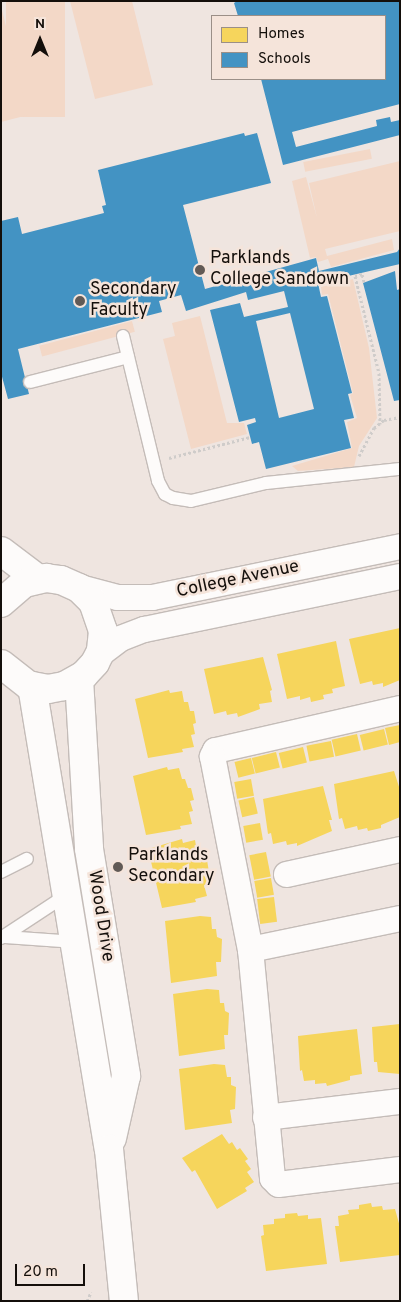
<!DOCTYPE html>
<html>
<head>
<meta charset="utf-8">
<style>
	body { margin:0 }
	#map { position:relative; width:401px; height:1302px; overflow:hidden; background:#efe5e0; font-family:Overpass,sans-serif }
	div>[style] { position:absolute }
	.green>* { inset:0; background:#f3d8c7; transform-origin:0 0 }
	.homes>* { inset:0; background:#f6d55c; transform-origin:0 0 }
	.schools>* { inset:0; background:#4393c3 }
	.path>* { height:3px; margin-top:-1.5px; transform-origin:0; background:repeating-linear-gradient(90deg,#cfccca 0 2.5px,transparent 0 5px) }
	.roads { filter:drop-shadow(1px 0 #c4bcb8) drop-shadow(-1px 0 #c4bcb8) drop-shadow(0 1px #c4bcb8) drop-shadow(0 -1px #c4bcb8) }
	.service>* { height:12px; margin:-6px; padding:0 6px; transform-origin:6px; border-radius:6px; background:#fdfbfa }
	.minor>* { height:25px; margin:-12.5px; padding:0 12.5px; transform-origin:12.5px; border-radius:12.5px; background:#fdfbfa }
	.tertiary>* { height:28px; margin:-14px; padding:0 14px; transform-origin:14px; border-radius:14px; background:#fdfbfa }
	.dots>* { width:14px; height:14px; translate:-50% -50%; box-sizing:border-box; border:2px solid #f5e4da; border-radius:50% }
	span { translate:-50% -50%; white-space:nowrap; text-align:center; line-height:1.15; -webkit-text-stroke:5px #f5e4da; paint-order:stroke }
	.poi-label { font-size:18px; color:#140f0b }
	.left { translate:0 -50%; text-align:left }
	.street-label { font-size:18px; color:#140f0b }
	.frame { position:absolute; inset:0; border:2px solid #140f0b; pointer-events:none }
	.legend { position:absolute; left:211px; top:15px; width:175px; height:65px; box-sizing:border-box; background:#f5e4da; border:1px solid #9b8f87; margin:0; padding:6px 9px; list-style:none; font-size:15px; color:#140f0b }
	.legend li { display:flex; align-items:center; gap:10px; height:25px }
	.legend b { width:25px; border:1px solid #9b8f87 }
	.north { position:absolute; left:15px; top:15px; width:50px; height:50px; -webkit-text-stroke:4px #f5e4da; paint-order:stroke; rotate:0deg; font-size:14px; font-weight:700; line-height:20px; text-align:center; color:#140f0b }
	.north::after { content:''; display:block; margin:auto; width:18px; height:22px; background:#140f0b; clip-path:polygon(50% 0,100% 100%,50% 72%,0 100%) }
	.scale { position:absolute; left:15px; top:1264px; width:70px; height:22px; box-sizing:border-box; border:2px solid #140f0b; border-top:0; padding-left:6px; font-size:15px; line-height:18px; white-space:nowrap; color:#140f0b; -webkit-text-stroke:4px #f5e4da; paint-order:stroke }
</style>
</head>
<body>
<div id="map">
	<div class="green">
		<div style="left:6px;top:1px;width:59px;height:116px"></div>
		<div style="clip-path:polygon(70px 1px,132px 1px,153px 85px,95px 99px)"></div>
		<div style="clip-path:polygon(1px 6px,28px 115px,1px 122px)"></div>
		<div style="left:370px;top:149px;width:10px;height:68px;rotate:79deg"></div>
		<div style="clip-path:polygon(400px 161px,400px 231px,325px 249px,327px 256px,392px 239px,394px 250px,331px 267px,328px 259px,318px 262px,316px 257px,310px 258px,292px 181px,306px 177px,317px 218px,309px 183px)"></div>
		<div style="clip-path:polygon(353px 279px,369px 348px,377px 418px,359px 446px,354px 467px,298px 471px,292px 466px,352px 448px,347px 422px,357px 418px,350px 395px,353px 393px,328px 294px,322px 295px,321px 287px)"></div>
		<div style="clip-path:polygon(200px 316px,227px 423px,244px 423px,247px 434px,191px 449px,163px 339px,175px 336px,172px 323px)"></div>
		<div style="left:132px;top:321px;width:11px;height:96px;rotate:75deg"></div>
	</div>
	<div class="homes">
		<div style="clip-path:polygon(400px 628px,400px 680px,383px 687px,383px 683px,373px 685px,372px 681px,360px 684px,349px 639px)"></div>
		<div style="clip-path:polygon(336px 641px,345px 686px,332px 689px,333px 693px,323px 695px,324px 699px,311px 702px,310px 697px,300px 700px,300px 696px,287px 699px,277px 654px)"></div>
		<div style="clip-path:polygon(263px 657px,272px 690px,270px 691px,272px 702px,259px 704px,260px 709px,238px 717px,237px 713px,227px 715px,226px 711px,214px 714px,204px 669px)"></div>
		<div style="clip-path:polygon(169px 690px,170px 693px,182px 691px,184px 702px,188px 702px,190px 711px,194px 711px,196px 723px,193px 724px,195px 734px,191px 735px,194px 747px,182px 749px,183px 752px,148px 758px,135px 699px)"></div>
		<div style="clip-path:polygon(400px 725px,400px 742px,389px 745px,385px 728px)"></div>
		<div style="left:384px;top:729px;width:16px;height:25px;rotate:76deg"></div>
		<div style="left:357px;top:734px;width:17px;height:26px;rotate:77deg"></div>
		<div style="left:331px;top:741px;width:16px;height:25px;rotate:79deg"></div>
		<div style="left:303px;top:747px;width:16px;height:25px;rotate:76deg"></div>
		<div style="left:276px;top:752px;width:16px;height:25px;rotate:76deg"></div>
		<div style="left:251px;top:758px;width:16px;height:17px;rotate:76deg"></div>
		<div style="clip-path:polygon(167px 767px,168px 770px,179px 768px,182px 779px,185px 779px,188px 788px,191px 788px,194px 800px,190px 801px,193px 811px,189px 812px,192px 824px,180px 826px,181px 829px,146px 835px,133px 776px)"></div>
		<div style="clip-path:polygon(394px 771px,400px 790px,400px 817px,381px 825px,381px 828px,368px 831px,367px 828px,358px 830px,357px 826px,345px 829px,342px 818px,339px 819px,334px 784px)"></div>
		<div style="left:251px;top:779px;width:17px;height:17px;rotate:80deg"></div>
		<div style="clip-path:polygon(323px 786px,332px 820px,329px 820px,332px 831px,297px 846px,297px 843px,287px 845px,286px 841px,273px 844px,271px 833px,268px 834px,263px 799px)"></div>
		<div style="left:254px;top:797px;width:17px;height:16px;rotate:77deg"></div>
		<div style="left:260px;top:823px;width:17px;height:17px;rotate:80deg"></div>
		<div style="clip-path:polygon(182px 839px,183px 843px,195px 840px,197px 852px,201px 851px,203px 861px,207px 860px,209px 872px,206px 873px,208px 884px,204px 885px,207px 896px,195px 899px,196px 902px,162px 908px,148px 849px)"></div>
		<div style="left:266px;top:852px;width:25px;height:17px;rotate:79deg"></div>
		<div style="left:271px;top:878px;width:17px;height:17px;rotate:80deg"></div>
		<div style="left:274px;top:897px;width:25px;height:17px;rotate:83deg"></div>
		<div style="clip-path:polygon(200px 916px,211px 917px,212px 929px,216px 929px,217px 937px,222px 939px,221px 962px,216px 962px,217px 976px,171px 983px,165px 921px)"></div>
		<div style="clip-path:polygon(207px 989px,219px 990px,220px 1003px,224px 1003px,225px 1011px,229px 1013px,228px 1035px,224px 1035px,225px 1049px,179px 1056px,173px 994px)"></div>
		<div style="clip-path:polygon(400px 1024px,400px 1074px,378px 1072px,377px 1062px,374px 1062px,372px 1027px)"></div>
		<div style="clip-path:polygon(357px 1029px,362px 1074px,350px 1076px,350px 1080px,327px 1086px,326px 1083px,315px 1084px,315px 1080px,304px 1081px,302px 1070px,300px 1071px,298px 1036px)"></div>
		<div style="clip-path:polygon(214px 1064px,225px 1065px,227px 1077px,231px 1077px,231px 1085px,236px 1087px,235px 1109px,230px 1110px,232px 1123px,185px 1130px,179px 1069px)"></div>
		<div style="clip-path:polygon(222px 1134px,229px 1144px,232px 1142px,237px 1150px,240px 1148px,248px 1159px,245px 1161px,251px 1169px,247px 1172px,254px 1182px,245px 1188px,247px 1191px,217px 1209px,195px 1170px,192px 1172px,182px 1158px)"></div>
		<div style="clip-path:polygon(371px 1203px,372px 1207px,382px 1206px,383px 1210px,395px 1209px,400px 1227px,400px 1255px,340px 1262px,335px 1226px,339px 1226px,338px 1216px,349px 1214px,348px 1210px,359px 1209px,359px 1205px)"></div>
		<div style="clip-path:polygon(297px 1213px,298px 1216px,308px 1215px,308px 1219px,321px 1218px,327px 1264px,266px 1271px,261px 1236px,264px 1235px,263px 1225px,274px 1224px,274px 1219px,285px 1218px,285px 1214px)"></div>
	</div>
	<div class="schools">
		<div style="clip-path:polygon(237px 1px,400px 1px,400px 104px,292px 132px,296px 147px,377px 126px,376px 120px,390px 117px,391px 122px,400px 120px,400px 135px,283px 165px,261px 79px,385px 79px,385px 16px,238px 16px,234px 3px)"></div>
		<div style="clip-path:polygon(evenodd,244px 133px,245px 136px,257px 133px,271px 183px,183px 205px,205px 289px,316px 258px,319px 271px,397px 252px,400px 248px,400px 264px,318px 283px,321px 297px,327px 296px,352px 393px,348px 394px,354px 418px,344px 420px,351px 448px,266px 469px,259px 442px,252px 444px,247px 425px,256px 422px,255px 418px,239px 422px,210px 310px,240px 303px,244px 317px,288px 307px,284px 291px,248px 300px,246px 292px,186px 311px,181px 295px,159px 301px,162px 312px,18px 349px,29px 394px,8px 399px,1px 373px,1px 221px,18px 217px,22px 234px,104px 213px,102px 206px,106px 205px,98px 170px,244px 133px,290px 313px,314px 409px,279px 418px,256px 321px,290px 313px)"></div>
		<div style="clip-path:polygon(395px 271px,397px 290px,400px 289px,400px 400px,394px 401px,363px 283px)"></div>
	</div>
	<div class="path">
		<div style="left:364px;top:282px;width:8px;rotate:-104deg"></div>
		<div style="left:362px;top:274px;width:7px;rotate:164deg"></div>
		<div style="left:355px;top:276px;width:100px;rotate:76.1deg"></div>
		<div style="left:379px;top:373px;width:51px;rotate:88.9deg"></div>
		<div style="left:359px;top:456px;width:32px;rotate:-62deg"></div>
		<div style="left:374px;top:428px;width:13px;rotate:-39deg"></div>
		<div style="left:384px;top:420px;width:16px;rotate:-11deg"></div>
		<div style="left:169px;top:458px;width:84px;rotate:-14.5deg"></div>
		<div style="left:87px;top:1301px;width:10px;rotate:-66deg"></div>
	</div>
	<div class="roads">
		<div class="service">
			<div style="left:123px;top:336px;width:149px;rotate:76.4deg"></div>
			<div style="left:158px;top:481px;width:15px;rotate:62deg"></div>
			<div style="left:165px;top:494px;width:9px;rotate:27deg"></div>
			<div style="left:173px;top:498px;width:18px;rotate:9deg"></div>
			<div style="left:191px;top:501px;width:77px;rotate:-13.5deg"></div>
			<div style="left:266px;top:483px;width:135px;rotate:-6deg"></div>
			<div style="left:30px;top:382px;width:101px;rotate:-14.3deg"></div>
			<div style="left:1px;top:872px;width:29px;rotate:-27deg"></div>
			<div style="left:5px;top:937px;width:71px;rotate:4deg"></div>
			<div style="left:1px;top:938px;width:80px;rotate:-33.3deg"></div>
		</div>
		<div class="minor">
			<div style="left:76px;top:586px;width:42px;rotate:15deg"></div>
			<div style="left:117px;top:597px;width:35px"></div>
			<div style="left:152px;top:597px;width:253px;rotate:-11.6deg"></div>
			<div style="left:99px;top:654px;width:26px;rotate:-37deg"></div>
			<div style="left:120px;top:638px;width:26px;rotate:-21deg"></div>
			<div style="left:144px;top:629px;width:261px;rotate:-11.7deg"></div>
			<div style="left:400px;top:708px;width:190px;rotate:167.2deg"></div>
			<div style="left:215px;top:750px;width:7px;rotate:117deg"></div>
			<div style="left:212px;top:756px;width:197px;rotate:78.9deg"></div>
			<div style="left:250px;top:949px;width:230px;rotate:84.5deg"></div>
			<div style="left:272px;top:1178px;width:8px;rotate:45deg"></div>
			<div style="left:278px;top:1184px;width:123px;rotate:-7deg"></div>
			<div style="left:286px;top:874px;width:117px;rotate:-12.4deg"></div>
			<div style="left:250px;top:949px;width:153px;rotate:-11.7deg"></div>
			<div style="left:265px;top:1117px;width:136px;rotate:-6.8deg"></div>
		</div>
		<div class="tertiary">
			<div style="left:1px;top:551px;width:46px;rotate:37.1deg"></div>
			<div style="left:1px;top:603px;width:30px;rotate:-41deg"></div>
			<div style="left:24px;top:583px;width:23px;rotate:-13deg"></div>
			<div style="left:46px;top:578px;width:15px;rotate:8deg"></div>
			<div style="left:61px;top:580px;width:20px;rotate:24deg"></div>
			<div style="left:79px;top:588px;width:20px;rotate:45deg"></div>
			<div style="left:93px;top:602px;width:31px;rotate:71deg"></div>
			<div style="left:103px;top:631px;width:20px;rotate:96deg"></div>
			<div style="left:101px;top:651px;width:13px;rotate:117deg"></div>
			<div style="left:95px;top:663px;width:16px;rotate:133deg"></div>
			<div style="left:84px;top:675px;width:23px;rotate:151deg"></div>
			<div style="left:64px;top:686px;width:16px;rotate:169deg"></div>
			<div style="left:48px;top:689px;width:20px;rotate:-169deg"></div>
			<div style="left:28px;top:685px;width:34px;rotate:-142deg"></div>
			<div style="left:79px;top:679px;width:170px;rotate:86.6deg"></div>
			<div style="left:89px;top:849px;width:230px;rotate:80.7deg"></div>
			<div style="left:126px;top:1076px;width:64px;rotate:102.7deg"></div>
			<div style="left:32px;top:686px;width:469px;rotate:80.6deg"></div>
			<div style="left:109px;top:1149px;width:153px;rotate:84.4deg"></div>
		</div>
	</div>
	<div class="dots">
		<div style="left:200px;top:270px;background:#615a56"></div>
		<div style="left:80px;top:301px;background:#615a56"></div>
		<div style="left:118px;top:867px;background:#615a56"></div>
	</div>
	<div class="poi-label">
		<span class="left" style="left:210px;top:270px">Parklands<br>College Sandown</span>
		<span class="left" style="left:90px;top:301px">Secondary<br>Faculty</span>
		<span class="left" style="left:128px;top:867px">Parklands<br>Secondary</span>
	</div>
	<div class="street-label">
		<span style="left:238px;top:580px;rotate:-12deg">College Avenue</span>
		<span style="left:100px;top:916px;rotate:81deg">Wood Drive</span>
	</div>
	<div class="frame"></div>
	<ul class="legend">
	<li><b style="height:14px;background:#f6d55c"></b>Homes</li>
	<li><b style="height:14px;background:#4393c3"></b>Schools</li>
	</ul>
	<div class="north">N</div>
	<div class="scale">20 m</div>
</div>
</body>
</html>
